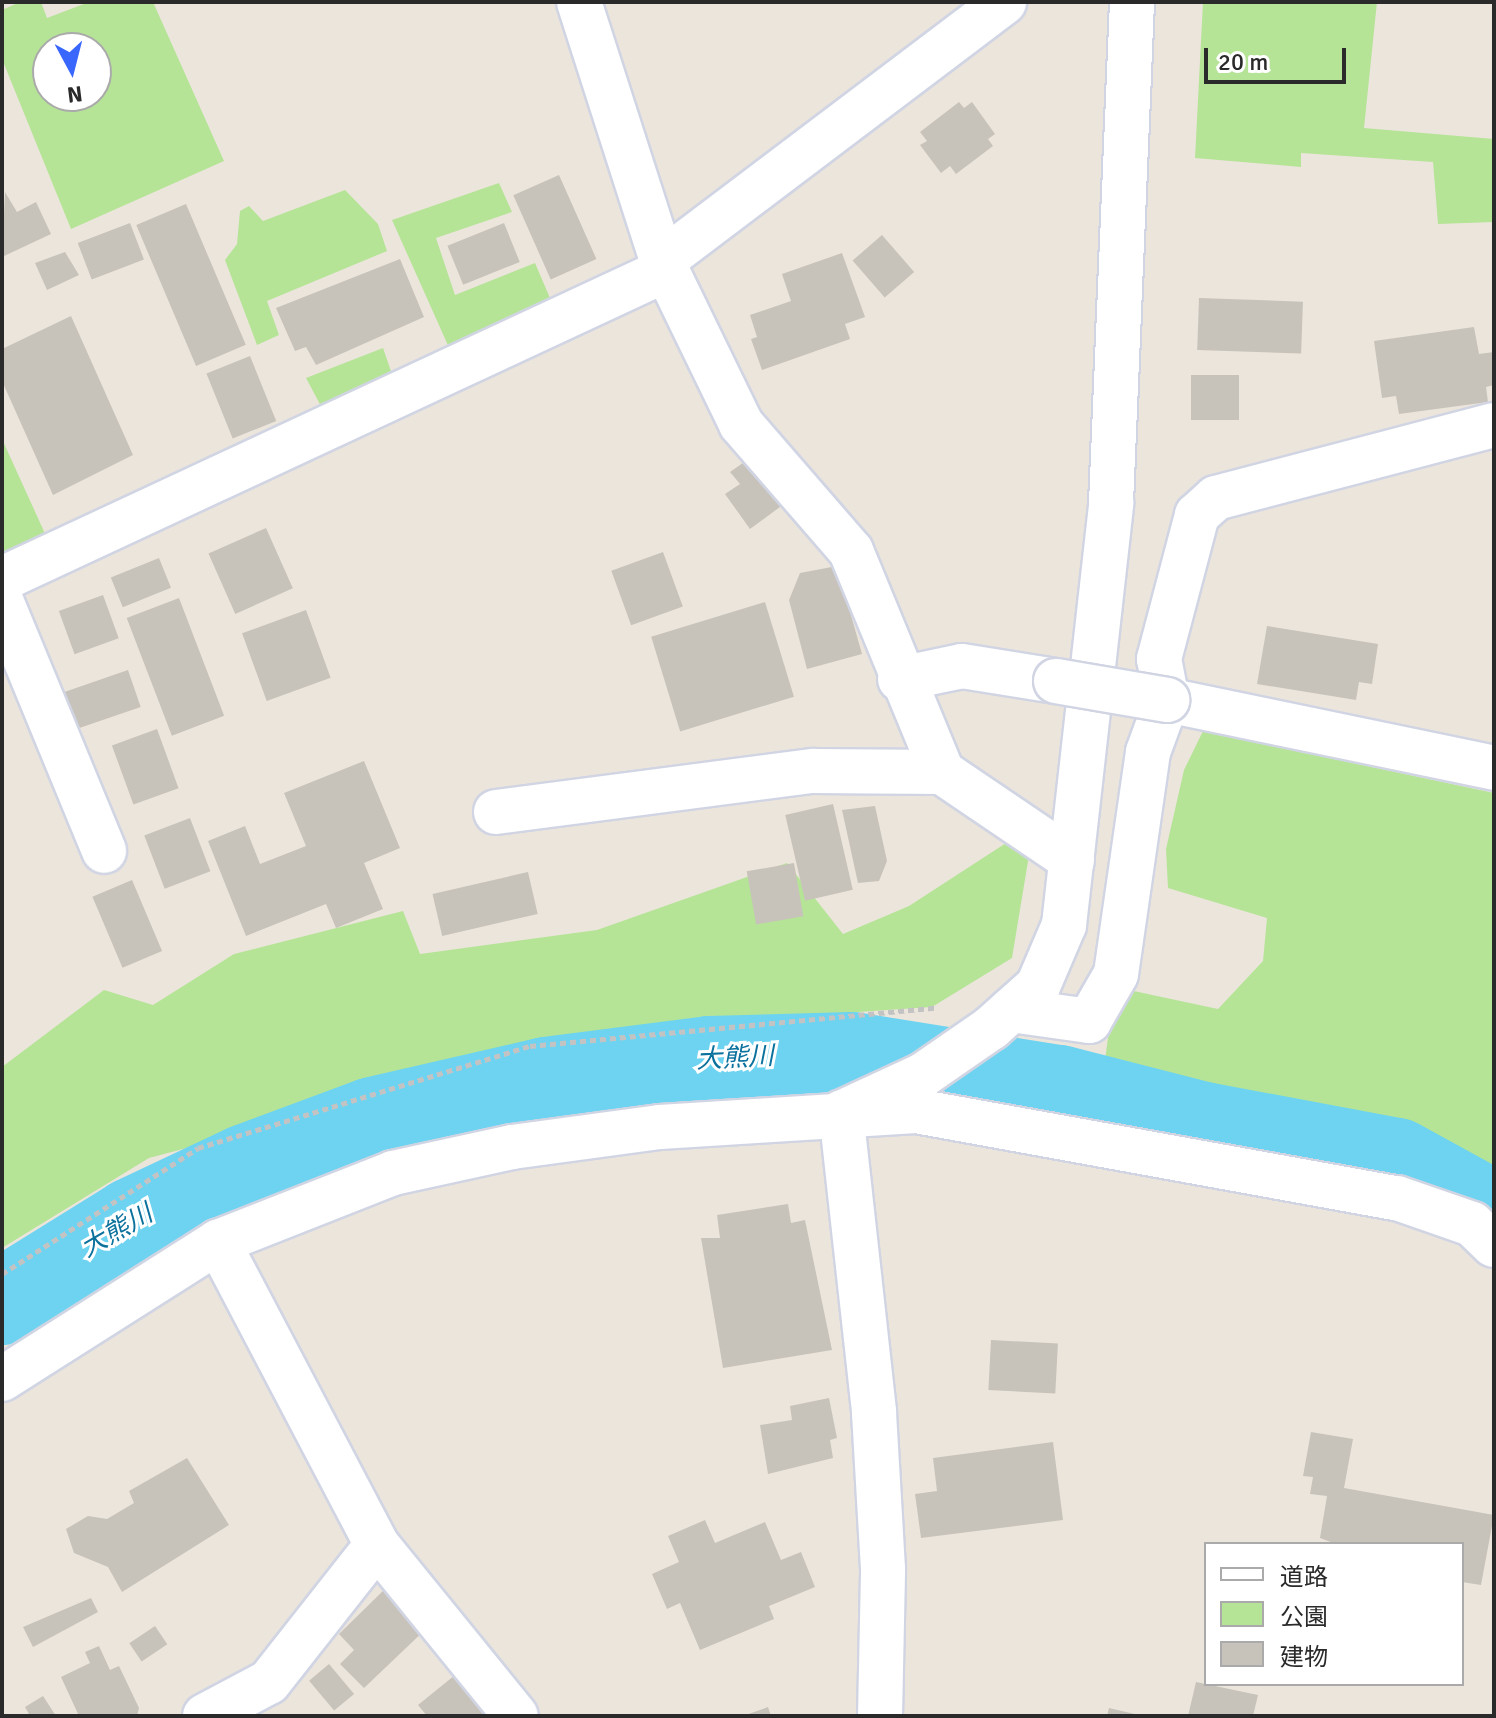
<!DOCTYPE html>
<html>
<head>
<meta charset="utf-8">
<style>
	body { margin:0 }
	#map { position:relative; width:1496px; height:1718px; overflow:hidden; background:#ece5dc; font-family:Signika,"Noto Sans JP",sans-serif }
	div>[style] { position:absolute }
	.green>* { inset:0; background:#b5e497 }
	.river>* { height:86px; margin:-43px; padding:0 43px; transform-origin:43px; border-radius:43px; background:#6dd3f0 }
	.building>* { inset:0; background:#c7c3ba; transform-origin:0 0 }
	.path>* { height:5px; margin-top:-2.5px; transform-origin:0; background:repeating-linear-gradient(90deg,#c3c3c3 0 6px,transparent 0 10px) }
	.roads { filter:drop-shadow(2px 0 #d1d5e3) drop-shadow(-2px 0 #d1d5e3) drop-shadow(0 2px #d1d5e3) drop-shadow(0 -2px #d1d5e3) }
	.minor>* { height:44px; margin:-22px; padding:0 22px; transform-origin:22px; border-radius:22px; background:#fff }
	.bridges { filter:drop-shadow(2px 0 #d1d5e3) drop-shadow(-2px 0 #d1d5e3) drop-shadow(0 2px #d1d5e3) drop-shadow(0 -2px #d1d5e3) }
	.minor-bridge>* { height:44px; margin:-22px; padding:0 22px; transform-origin:22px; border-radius:22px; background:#fff }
	span { translate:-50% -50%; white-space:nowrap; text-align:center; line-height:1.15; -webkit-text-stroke:6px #fff; paint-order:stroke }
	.water-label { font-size:26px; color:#0b719d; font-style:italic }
	.frame { position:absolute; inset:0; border:4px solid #2a2a2a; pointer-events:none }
	.legend { position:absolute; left:1204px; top:1542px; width:260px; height:144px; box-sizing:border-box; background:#fff; border:2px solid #aaa; margin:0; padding:10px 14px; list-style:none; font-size:24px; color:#2a2a2a }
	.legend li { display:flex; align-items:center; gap:16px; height:40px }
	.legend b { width:40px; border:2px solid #aaa }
	.north { position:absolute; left:32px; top:32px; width:80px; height:80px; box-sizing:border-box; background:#fff; border:2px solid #aaa; border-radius:50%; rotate:173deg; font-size:22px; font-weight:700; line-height:32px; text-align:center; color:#2a2a2a }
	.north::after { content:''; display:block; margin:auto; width:28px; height:36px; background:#3966fd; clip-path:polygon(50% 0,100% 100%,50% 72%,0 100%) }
	.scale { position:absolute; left:1204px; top:48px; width:142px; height:36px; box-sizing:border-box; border:4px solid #2a2a2a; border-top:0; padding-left:10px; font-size:24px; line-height:28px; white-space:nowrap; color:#2a2a2a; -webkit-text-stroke:6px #fff; paint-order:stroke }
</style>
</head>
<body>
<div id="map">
	<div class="green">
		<div style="clip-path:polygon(evenodd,20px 2px,41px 2px,47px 18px,89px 2px,153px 2px,224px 161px,71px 229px,2px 59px,2px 10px,20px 2px,96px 48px,96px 96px,48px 96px,48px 48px,96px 48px)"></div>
		<div style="clip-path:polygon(1203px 2px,1377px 2px,1364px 128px,1494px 139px,1494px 222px,1438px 224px,1433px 162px,1301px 153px,1301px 167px,1195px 158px)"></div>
		<div style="clip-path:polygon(499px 183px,512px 212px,436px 238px,455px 295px,535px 263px,553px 305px,451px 352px,392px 220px)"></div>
		<div style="clip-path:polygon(345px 190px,378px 224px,387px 251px,267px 301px,279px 335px,257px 345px,225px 260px,237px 244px,240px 211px,249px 206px,263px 221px)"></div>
		<div style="clip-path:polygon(383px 348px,393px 377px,323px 410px,306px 378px)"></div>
		<div style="clip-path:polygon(2px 439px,47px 538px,2px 559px)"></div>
		<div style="clip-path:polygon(1203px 731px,1494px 793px,1494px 1226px,1393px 1171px,1282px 1152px,1202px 1114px,1101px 1089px,1115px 987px,1218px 1009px,1263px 961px,1267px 918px,1168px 888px,1166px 849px,1184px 770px)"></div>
		<div style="clip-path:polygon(1034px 825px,1012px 958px,932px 1007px,651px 1026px,149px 1158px,2px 1248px,2px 1067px,104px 990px,153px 1005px,234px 954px,403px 911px,420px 954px,597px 930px,787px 863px,843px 934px,909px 906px)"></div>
	</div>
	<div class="river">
		<div style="left:2px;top:1302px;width:153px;rotate:-31.9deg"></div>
		<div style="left:132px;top:1221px;width:126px;rotate:-25.3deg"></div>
		<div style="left:246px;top:1167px;width:135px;rotate:-20.3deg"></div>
		<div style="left:373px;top:1120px;width:178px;rotate:-13deg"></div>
		<div style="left:546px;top:1080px;width:164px;rotate:-7.3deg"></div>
		<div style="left:709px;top:1059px;width:143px;rotate:-1.6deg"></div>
		<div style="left:852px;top:1055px;width:210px;rotate:9.1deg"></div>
		<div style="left:1059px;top:1088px;width:150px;rotate:14.3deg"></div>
		<div style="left:1204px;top:1125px;width:196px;rotate:10.6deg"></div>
		<div style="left:1397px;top:1161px;width:111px;rotate:28.7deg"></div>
	</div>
	<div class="building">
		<div style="clip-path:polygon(959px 102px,964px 108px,972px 102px,995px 134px,988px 139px,993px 146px,956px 174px,950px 166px,941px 173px,920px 145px,927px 141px,920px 132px)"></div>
		<div style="left:559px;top:175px;width:92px;height:50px;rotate:66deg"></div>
		<div style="clip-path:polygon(5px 192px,17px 212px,36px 202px,51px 234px,2px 257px)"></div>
		<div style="left:186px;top:204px;width:153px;height:54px;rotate:67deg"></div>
		<div style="left:130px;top:223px;width:39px;height:56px;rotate:69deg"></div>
		<div style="left:504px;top:223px;width:42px;height:61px;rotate:68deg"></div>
		<div style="left:882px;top:235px;width:49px;height:39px;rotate:49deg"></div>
		<div style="clip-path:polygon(65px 252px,79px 275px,47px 290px,35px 263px)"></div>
		<div style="clip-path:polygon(842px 253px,865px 317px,845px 324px,850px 339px,762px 370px,751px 339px,757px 337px,750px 315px,791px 301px,782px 274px)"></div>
		<div style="clip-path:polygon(400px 259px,424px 317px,316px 365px,306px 347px,295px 351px,276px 308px)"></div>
		<div style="left:1199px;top:298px;width:104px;height:52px;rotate:2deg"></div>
		<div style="clip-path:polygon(71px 316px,133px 455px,53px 495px,2px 381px,2px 349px)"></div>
		<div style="clip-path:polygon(1474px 327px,1479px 354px,1494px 352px,1494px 385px,1486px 387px,1488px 402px,1399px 414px,1396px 396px,1382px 398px,1374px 341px)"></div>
		<div style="left:250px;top:356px;width:70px;height:47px;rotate:68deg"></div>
		<div style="left:1191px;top:375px;width:48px;height:45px"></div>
		<div style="clip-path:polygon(750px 458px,784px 504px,750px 529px,725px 494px,740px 484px,730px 472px)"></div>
		<div style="left:266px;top:528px;width:66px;height:63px;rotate:66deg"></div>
		<div style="left:663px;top:552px;width:58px;height:55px;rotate:70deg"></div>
		<div style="left:159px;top:558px;width:32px;height:52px;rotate:68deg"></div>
		<div style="clip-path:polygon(837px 566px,862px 654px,807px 669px,789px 600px,800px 573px)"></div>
		<div style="left:103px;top:595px;width:46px;height:47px;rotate:70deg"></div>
		<div style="left:179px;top:598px;width:126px;height:56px;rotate:69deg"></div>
		<div style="left:765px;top:602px;width:99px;height:119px;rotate:73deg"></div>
		<div style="left:306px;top:610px;width:72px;height:68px;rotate:70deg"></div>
		<div style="clip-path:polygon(1267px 626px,1378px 644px,1372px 684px,1359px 682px,1356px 700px,1257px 684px)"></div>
		<div style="left:128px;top:670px;width:39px;height:68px;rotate:71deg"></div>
		<div style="left:157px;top:729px;width:63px;height:48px;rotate:70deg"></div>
		<div style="clip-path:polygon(364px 761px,400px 848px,364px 863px,383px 909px,336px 928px,326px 904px,246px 936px,208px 841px,245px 826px,260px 864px,306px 846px,284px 793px)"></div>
		<div style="left:833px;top:804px;width:88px;height:49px;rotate:77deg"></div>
		<div style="clip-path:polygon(875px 806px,887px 861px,879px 881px,858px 883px,842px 810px)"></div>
		<div style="left:190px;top:818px;width:57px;height:49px;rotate:69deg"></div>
		<div style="left:794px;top:863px;width:54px;height:48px;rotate:80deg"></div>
		<div style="left:528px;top:872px;width:43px;height:98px;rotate:77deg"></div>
		<div style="left:132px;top:880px;width:77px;height:43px;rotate:67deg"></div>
		<div style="clip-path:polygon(788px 1204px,791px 1223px,805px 1220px,832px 1350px,723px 1368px,701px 1238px,720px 1238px,717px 1215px)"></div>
		<div style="left:991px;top:1340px;width:67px;height:50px;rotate:3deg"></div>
		<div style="clip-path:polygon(829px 1398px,837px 1438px,830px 1440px,833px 1458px,768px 1474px,760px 1425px,792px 1420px,790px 1406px)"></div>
		<div style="clip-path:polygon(1311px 1432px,1353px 1439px,1344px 1488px,1494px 1515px,1481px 1585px,1462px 1582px,1462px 1544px,1336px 1544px,1320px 1538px,1327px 1496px,1310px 1494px,1313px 1477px,1303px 1476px)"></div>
		<div style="clip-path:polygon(1053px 1442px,1063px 1520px,921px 1538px,915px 1494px,937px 1491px,933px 1458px)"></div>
		<div style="clip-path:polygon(187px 1458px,229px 1525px,122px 1592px,108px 1567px,74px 1553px,66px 1529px,88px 1516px,107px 1519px,134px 1503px,129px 1491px)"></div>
		<div style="clip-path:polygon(705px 1520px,715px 1543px,765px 1522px,781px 1560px,801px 1552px,815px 1587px,769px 1606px,774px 1619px,700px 1650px,680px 1603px,667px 1609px,652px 1574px,679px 1562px,668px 1536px)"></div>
		<div style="clip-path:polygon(388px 1586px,428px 1627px,364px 1688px,340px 1664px,354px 1650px,339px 1634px)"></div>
		<div style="clip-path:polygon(91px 1598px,98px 1612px,33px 1647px,23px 1627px)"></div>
		<div style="left:155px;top:1626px;width:22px;height:31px;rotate:56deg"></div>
		<div style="clip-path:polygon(99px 1646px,110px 1670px,119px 1666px,139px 1708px,137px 1716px,79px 1716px,61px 1677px,90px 1663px,85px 1652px)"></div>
		<div style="left:329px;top:1664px;width:39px;height:26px;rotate:50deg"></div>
		<div style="clip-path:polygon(460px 1671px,497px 1716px,427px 1716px,418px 1705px)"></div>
		<div style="clip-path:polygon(1196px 1682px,1258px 1695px,1253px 1716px,1188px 1716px)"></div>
		<div style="clip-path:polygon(43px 1696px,56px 1716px,30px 1716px,25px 1707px)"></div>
		<div style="clip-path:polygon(768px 1707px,771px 1716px,743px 1716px)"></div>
		<div style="clip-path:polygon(1109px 1708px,1139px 1715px,1139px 1716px,1107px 1716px)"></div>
	</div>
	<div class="path">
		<div style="left:2px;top:1274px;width:233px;rotate:-32.7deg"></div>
		<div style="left:198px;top:1148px;width:347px;rotate:-17.1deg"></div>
		<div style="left:530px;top:1046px;width:406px;rotate:-5.4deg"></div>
	</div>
	<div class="roads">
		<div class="minor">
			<div style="left:579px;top:2px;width:272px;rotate:72.2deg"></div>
			<div style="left:662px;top:261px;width:181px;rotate:64.1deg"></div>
			<div style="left:741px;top:424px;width:168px;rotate:49.1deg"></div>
			<div style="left:851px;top:551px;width:239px;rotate:67.6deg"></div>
			<div style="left:942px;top:772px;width:157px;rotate:34.1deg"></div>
			<div style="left:2px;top:579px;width:720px;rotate:-24.96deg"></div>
			<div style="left:655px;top:275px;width:16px;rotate:-63deg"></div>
			<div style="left:662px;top:261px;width:429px;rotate:-37.1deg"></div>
			<div style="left:2px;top:603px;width:268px;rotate:67.6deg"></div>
			<div style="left:900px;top:679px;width:63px;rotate:-11.8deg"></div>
			<div style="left:962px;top:666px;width:95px;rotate:9.1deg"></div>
			<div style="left:1167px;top:700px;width:42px;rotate:-101deg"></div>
			<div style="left:1159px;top:659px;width:149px;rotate:-75.2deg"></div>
			<div style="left:1197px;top:515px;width:25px;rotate:-42deg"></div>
			<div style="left:1216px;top:498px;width:287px;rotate:-14.7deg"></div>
			<div style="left:496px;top:812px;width:320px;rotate:-7.4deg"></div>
			<div style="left:813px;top:771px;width:129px;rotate:0.4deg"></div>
			<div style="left:1011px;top:1010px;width:79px;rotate:8deg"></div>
			<div style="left:1089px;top:1021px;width:54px;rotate:-60.1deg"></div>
			<div style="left:1116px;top:974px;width:224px;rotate:-81.8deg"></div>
			<div style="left:1148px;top:752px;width:55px;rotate:-69.9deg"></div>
			<div style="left:1167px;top:700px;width:334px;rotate:11.7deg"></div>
			<div style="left:218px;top:1242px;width:342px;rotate:62.3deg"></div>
			<div style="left:377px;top:1545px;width:220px;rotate:50.9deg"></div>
			<div style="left:2px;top:1379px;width:256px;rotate:-32.4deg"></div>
			<div style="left:218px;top:1242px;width:188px;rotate:-21.5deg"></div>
			<div style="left:393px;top:1173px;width:122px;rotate:-12.3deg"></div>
			<div style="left:512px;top:1147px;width:149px;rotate:-7.7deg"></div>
			<div style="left:660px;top:1127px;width:256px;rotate:-3.6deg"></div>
			<div style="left:916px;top:1111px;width:489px;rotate:10.3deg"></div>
			<div style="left:1397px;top:1198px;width:79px;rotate:19.1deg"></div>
			<div style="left:1472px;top:1224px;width:30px;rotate:44deg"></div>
			<div style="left:205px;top:1716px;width:72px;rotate:-28deg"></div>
			<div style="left:269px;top:1682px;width:174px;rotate:-51.8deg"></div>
			<div style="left:880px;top:1716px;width:147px;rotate:-88.8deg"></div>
			<div style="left:883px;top:1569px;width:158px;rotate:-93.3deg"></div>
			<div style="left:874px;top:1411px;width:300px;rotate:-96.3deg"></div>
			<div style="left:841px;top:1113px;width:90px;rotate:-24.9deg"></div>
			<div style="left:923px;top:1075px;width:83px;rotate:-34.7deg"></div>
			<div style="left:991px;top:1028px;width:63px;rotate:-41.8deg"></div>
			<div style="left:1038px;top:986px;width:66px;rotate:-66.9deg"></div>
			<div style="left:1064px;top:925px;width:425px;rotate:-83.6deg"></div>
			<div style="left:1111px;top:503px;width:501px;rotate:-87.6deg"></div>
		</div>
	</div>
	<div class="bridges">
		<div class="minor-bridge">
			<div style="left:1056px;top:681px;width:113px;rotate:9.7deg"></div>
		</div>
	</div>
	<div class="water-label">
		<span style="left:735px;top:1059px;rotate:-3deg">大熊川</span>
		<span style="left:117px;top:1232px;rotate:-30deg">大熊川</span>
	</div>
	<div class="frame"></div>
	<ul class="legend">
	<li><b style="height:10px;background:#fff"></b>道路</li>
	<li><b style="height:22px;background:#b5e497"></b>公園</li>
	<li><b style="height:22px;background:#c7c3ba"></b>建物</li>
	</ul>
	<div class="north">N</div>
	<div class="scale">20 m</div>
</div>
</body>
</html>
